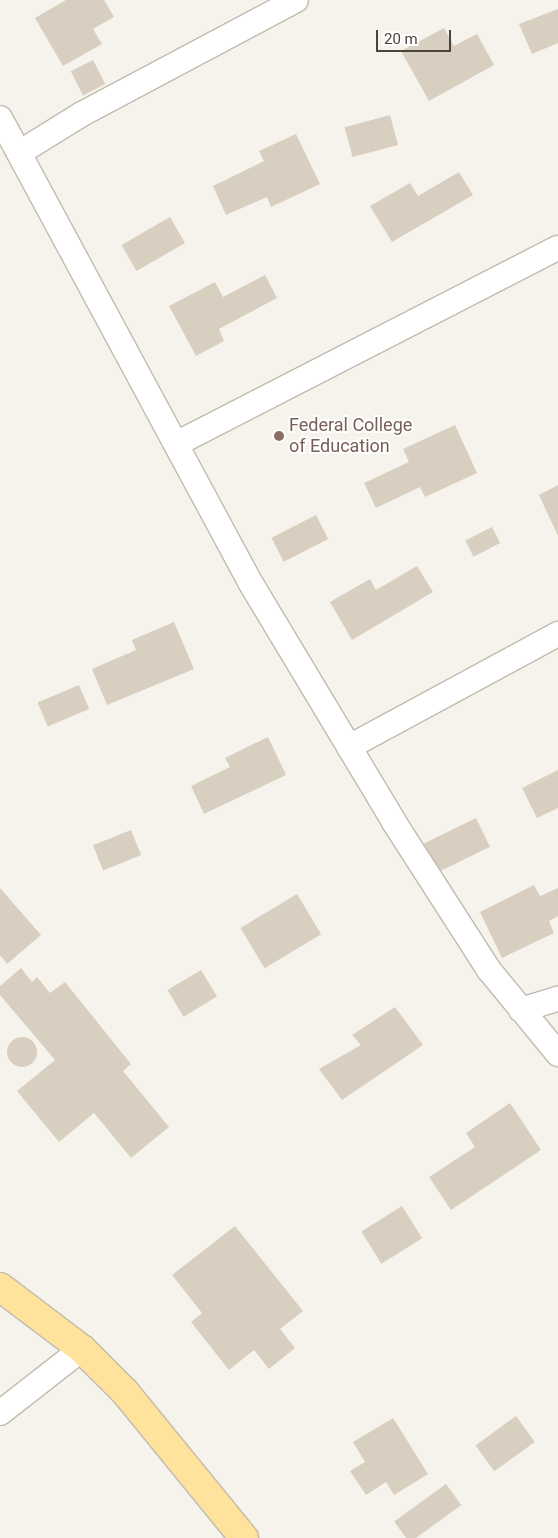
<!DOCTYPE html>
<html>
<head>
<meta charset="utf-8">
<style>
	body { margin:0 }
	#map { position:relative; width:558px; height:1538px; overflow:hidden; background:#f6f3ec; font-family:Roboto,sans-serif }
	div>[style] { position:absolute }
	.building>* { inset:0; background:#d8cfc1; transform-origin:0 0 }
	.round { border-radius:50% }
	.roads { filter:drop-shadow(1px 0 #c2bbae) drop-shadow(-1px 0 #c2bbae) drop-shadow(0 1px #c2bbae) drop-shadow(0 -1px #c2bbae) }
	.minor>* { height:24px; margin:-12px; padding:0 12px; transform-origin:12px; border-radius:12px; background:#fff }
	.major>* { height:28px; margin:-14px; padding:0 14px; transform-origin:14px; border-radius:14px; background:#ffe39c }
	.dots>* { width:14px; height:14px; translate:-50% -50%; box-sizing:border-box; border:2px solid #fff; border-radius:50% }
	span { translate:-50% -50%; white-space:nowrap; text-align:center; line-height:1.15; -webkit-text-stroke:4px #fff; paint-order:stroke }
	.education-label { font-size:18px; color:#785e54 }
	.left { translate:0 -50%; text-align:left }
	.scale { position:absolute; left:376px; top:30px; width:75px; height:22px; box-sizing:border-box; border:2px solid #4b4439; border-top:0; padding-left:6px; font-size:15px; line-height:18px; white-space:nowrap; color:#4b4439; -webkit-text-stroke:4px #fff; paint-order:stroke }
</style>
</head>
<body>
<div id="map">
	<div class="building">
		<div style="clip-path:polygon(66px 0,104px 0,114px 17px,93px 29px,102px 44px,63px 66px,35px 18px)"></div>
		<div style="clip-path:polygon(558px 9px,558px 43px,532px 54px,519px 24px)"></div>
		<div style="clip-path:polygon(444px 28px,454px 46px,477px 34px,494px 65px,429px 101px,401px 51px)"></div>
		<div style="left:93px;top:60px;width:27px;height:25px;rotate:63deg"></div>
		<div style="left:390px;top:115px;width:31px;height:47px;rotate:75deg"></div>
		<div style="clip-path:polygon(296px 134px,320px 184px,271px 207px,267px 197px,226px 215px,213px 186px,264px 161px,259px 151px)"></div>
		<div style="clip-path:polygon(459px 172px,473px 195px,392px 242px,370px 206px,410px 183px,418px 196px)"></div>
		<div style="left:170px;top:217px;width:30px;height:56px;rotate:60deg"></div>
		<div style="clip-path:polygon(265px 275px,277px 298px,219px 329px,224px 341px,196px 356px,169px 306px,215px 282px,223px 297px)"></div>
		<div style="clip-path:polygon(455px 425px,477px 473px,425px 497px,420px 487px,376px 508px,364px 483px,409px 462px,403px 449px)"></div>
		<div style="clip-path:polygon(558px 485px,558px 536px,539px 495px)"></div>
		<div style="left:316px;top:515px;width:27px;height:50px;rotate:63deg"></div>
		<div style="left:492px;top:527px;width:18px;height:30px;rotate:63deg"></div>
		<div style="clip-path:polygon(417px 566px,433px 592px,352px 640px,330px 602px,370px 579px,376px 590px)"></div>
		<div style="clip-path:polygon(174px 622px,194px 669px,107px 705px,92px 669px,136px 650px,132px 640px)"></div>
		<div style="left:79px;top:685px;width:26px;height:45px;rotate:67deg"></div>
		<div style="clip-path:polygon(268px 737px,286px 775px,204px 814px,191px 786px,230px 767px,225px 758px)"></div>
		<div style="clip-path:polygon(558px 770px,558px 808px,537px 818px,522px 788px)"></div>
		<div style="left:476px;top:818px;width:32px;height:58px;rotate:64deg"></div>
		<div style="left:131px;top:830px;width:27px;height:41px;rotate:68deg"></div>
		<div style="clip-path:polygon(534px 885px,540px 896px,558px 888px,558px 916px,549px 921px,554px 933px,502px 958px,480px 912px)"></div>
		<div style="clip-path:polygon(0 888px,41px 935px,7px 964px,0 955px)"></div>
		<div style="left:297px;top:894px;width:47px;height:66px;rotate:59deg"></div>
		<div style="clip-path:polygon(21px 968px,32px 982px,37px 977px,50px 993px,65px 982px,131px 1064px,123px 1071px,169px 1127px,131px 1158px,94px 1113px,59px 1142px,17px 1091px,55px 1060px,0 995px,0 986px)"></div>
		<div style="left:201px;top:970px;width:31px;height:39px;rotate:59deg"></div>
		<div style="clip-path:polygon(395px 1007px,423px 1045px,342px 1100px,319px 1069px,361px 1045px,352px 1035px)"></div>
		<div class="round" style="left:7px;top:1037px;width:30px;height:30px"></div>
		<div style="clip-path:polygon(510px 1103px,541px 1150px,451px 1210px,429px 1177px,475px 1147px,466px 1133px)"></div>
		<div style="left:402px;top:1206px;width:38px;height:48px;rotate:58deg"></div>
		<div style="clip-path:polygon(235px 1226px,303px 1311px,280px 1329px,295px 1348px,269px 1369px,254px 1350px,229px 1370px,191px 1322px,202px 1313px,172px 1275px)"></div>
		<div style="left:516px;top:1416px;width:32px;height:50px;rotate:54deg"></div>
		<div style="clip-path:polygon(393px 1418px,428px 1474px,394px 1495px,386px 1482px,366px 1495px,350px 1471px,365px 1462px,353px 1442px)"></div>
		<div style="left:446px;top:1484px;width:26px;height:64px;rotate:54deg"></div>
	</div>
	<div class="roads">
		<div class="minor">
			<div style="left:0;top:118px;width:527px;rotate:61.68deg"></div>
			<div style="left:250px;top:582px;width:280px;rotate:59deg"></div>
			<div style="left:394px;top:822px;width:176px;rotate:57.3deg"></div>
			<div style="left:489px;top:970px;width:109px;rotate:50.6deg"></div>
			<div style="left:19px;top:153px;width:74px;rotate:-31.8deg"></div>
			<div style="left:82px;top:114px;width:242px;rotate:-28deg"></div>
			<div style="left:176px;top:444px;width:429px;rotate:-27.2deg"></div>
			<div style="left:349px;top:747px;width:238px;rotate:-28.4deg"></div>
			<div style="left:521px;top:1010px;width:39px;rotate:-17deg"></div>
			<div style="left:0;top:1413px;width:104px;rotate:-38deg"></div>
		</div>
		<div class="major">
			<div style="left:0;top:1287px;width:103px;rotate:37.1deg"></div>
			<div style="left:82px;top:1349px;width:61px;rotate:45deg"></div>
			<div style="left:125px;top:1392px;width:188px;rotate:50.8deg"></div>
		</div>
	</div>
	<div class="dots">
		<div style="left:279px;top:436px;background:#8d6e63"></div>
	</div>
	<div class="education-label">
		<span class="left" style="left:289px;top:436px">Federal College<br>of Education</span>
	</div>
	<div class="scale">20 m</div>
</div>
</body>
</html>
